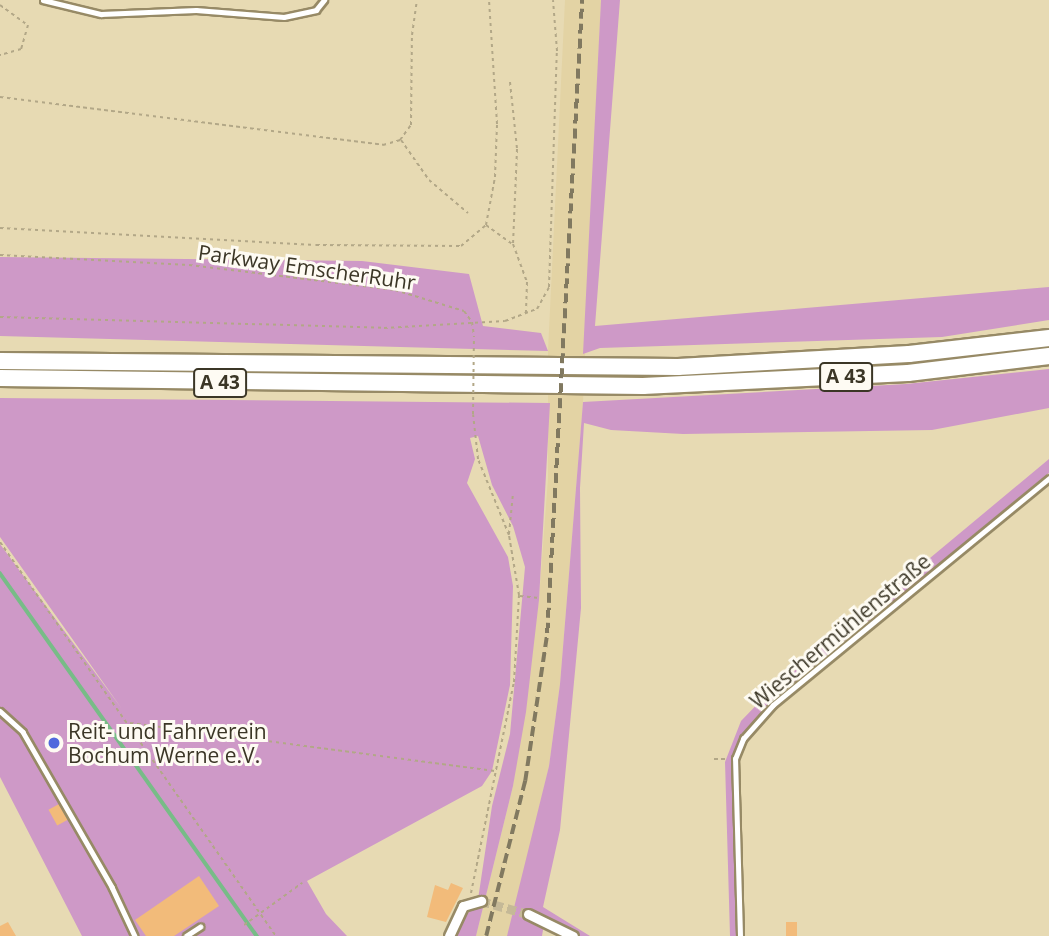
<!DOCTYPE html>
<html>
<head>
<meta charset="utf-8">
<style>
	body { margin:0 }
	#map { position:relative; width:1049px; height:936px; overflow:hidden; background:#e7dab3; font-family:"Open Sans",sans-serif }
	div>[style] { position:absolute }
	.built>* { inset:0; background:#e3d3a4 }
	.green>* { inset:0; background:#ce99c7 }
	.stream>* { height:3.5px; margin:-1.75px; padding:0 1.75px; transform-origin:1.75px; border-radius:1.75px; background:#77bc87 }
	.building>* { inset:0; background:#f2bb7a; transform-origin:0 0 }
	.minor-tunnel>* { height:9px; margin-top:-4.5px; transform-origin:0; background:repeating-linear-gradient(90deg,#c5b997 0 9px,transparent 0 13.5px) }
	.path>* { height:2px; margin-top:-1px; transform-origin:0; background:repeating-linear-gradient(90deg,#b2a787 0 3.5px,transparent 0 7px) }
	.roads { filter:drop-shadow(2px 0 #978a66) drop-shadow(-2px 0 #978a66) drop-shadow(0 2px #978a66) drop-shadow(0 -2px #978a66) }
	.service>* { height:4.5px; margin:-2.25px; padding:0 2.25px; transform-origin:2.25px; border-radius:2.25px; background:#fff }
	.minor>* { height:9px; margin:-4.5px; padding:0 4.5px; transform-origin:4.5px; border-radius:4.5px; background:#fff }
	.motorway>* { height:16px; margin:-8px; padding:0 8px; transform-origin:8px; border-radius:8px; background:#fff }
	.rail>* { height:3.5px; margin-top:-1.75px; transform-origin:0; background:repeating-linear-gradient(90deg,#817960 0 10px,transparent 0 15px) }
	.path-bridge>* { height:2px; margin-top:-1px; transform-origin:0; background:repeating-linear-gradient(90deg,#b2a787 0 3.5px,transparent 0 7px) }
	.dots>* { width:19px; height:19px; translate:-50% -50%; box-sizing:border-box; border:4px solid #fefbf3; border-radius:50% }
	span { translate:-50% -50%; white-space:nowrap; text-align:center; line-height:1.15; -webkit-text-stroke:6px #fefbf3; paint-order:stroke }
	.shield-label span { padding:2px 5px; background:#fefbf3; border:2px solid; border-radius:5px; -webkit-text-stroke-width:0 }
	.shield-label { font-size:19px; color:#3b3626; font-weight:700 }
	.street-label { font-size:21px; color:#3b3626 }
	.poi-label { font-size:21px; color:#3b3626 }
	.left { translate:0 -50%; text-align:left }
</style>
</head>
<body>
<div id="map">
	<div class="built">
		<div style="clip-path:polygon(565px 0,601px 0,583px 402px,560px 684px,549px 766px,515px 912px,507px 936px,476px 936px,513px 786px,539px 600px,548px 478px,548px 351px)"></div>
	</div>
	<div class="green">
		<div style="clip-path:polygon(601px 0,620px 0,595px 326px,1049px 287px,1049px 320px,942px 337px,600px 348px,583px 354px)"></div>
		<div style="clip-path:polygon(0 257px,362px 261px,469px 274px,483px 326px,541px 333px,548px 351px,0 336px)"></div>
		<div style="clip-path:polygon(1049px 369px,1049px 408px,932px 430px,683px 434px,611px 430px,584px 423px,580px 488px,581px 608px,560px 830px,543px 907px,590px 936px,580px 936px,530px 911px,544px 924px,542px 936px,507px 936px,549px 766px,560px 684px,583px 402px,906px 384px)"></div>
		<div style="clip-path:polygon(0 398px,550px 403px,539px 600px,526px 712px,513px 786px,476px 936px,455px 936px,464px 916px,477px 906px,492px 806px,510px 734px,525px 567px,513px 526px,492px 485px,478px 436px,470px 438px,475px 459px,467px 483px,508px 557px,513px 586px,510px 685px,492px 771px,482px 786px,307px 881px,326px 914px,347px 936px,82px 936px,0 777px,0 544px,122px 709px,0 537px)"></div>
		<div style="clip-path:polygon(1049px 459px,1049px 473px,767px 706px,740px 738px,732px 763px,737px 930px,736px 936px,730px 936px,725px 762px,741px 721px,769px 692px)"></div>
	</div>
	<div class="stream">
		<div style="left:0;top:573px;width:445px;rotate:54.7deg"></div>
	</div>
	<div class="building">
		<div style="left:59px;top:804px;width:18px;height:12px;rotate:61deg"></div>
		<div style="clip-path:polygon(199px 876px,219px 906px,174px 936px,146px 936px,135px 920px)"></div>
		<div style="clip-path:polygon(451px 883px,463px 888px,446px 922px,427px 917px,435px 885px,448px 890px)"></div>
		<div style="clip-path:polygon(8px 922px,16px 936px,0 936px,0 926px)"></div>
		<div style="left:786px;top:922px;width:11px;height:14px"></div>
	</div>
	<div class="minor-tunnel">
		<div style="left:481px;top:901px;width:49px;rotate:15.5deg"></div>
	</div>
	<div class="path">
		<div style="left:0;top:5px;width:34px;rotate:36deg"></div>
		<div style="left:28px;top:25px;width:25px;rotate:106deg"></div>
		<div style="left:21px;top:49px;width:22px;rotate:164deg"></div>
		<div style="left:510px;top:82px;width:67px;rotate:84deg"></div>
		<div style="left:517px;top:149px;width:95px;rotate:92.4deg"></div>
		<div style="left:513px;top:244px;width:40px;rotate:69.8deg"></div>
		<div style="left:527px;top:282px;width:31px;rotate:92deg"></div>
		<div style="left:0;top:97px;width:386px;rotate:7.1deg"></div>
		<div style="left:383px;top:145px;width:18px;rotate:-16deg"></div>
		<div style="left:400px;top:140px;width:19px;rotate:-54deg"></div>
		<div style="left:411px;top:125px;width:90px;rotate:-89.4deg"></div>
		<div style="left:412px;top:35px;width:35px;rotate:-82deg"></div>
		<div style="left:401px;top:140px;width:49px;rotate:55deg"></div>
		<div style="left:429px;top:180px;width:51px;rotate:40.2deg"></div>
		<div style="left:486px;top:225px;width:32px;rotate:36deg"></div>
		<div style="left:0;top:228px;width:316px;rotate:3.1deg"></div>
		<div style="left:316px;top:245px;width:145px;rotate:0.4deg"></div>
		<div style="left:461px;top:246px;width:33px;rotate:-40deg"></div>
		<div style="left:486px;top:225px;width:49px;rotate:-79.4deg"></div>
		<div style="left:495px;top:177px;width:53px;rotate:-87.8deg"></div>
		<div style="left:497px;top:124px;width:124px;rotate:-93.7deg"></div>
		<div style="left:0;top:255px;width:189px;rotate:3deg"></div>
		<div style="left:189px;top:265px;width:208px;rotate:6.9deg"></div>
		<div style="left:395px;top:290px;width:72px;rotate:16.9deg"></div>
		<div style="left:464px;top:311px;width:14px;rotate:54deg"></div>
		<div style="left:472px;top:322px;width:14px;rotate:82deg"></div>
		<div style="left:0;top:317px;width:384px;rotate:1.6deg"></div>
		<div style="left:384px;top:328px;width:121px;rotate:-3.3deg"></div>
		<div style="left:505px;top:321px;width:34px;rotate:-21deg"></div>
		<div style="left:537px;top:309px;width:25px;rotate:-61deg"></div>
		<div style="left:549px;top:287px;width:236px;rotate:-88.1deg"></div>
		<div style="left:557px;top:51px;width:51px;rotate:-94.5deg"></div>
		<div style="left:509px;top:534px;width:41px;rotate:-84.4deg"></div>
		<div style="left:0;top:542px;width:481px;rotate:55deg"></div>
		<div style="left:520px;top:596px;width:19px;rotate:6deg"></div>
		<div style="left:130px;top:723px;width:368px;rotate:7.5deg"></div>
		<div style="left:714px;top:759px;width:13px"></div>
		<div style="left:471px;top:893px;width:215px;rotate:-78.5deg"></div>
		<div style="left:514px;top:682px;width:87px;rotate:-86.7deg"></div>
		<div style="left:519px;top:595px;width:61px;rotate:-99.5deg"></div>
		<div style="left:509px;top:535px;width:82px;rotate:-112.2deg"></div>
		<div style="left:478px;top:459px;width:45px;rotate:-96.3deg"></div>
		<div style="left:244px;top:925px;width:72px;rotate:-35.9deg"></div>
	</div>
	<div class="roads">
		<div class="service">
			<div style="left:43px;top:0;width:60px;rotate:13.6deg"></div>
			<div style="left:101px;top:14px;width:95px;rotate:-2.4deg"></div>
			<div style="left:196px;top:10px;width:88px;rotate:4.5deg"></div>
			<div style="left:284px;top:17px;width:33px;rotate:-12deg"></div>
			<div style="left:316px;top:10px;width:13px;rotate:-51deg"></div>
			<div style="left:0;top:711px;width:31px;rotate:42deg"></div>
			<div style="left:23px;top:732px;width:179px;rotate:60.1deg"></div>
			<div style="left:112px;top:887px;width:54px;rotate:64.9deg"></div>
			<div style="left:186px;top:936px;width:17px;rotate:-33deg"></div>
			<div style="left:740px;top:936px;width:177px;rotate:-91.6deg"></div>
			<div style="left:735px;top:759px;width:22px;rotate:-68deg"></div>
			<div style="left:743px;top:739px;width:45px;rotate:-48.6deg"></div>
			<div style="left:773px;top:705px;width:357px;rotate:-39.4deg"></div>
		</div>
		<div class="minor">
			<div style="left:528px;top:914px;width:50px;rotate:26.1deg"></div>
			<div style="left:449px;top:936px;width:33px;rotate:-65deg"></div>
			<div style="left:463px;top:906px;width:19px;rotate:-16deg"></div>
		</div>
		<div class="motorway">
			<div style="left:0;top:361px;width:678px;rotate:0.51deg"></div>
			<div style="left:678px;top:367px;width:231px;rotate:-3.2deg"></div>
			<div style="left:909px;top:354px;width:141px;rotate:-6.5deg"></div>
			<div style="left:0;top:378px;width:643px;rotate:0.71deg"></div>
			<div style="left:643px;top:386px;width:265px;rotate:-2.8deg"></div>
			<div style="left:908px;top:373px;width:142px;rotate:-6.9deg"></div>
		</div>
	</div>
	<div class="rail">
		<div style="left:486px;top:936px;width:160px;rotate:-75.9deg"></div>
		<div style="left:525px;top:781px;width:150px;rotate:-81.5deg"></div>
		<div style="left:547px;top:633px;width:634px;rotate:-86.84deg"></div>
	</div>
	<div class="path-bridge">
		<div style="left:473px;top:414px;width:78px;rotate:-89.3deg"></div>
	</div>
	<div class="dots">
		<div style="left:54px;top:743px;background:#5068dd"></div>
	</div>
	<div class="shield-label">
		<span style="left:846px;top:377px">A 43</span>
		<span style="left:220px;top:383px">A 43</span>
	</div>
	<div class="street-label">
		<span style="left:307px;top:267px;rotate:8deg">Parkway EmscherRuhr</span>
		<span style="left:840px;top:631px;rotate:-40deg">Wieschermühlenstraße</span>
	</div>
	<div class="poi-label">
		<span class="left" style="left:68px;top:743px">Reit- und Fahrverein<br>Bochum Werne e.V.</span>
	</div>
</div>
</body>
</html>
